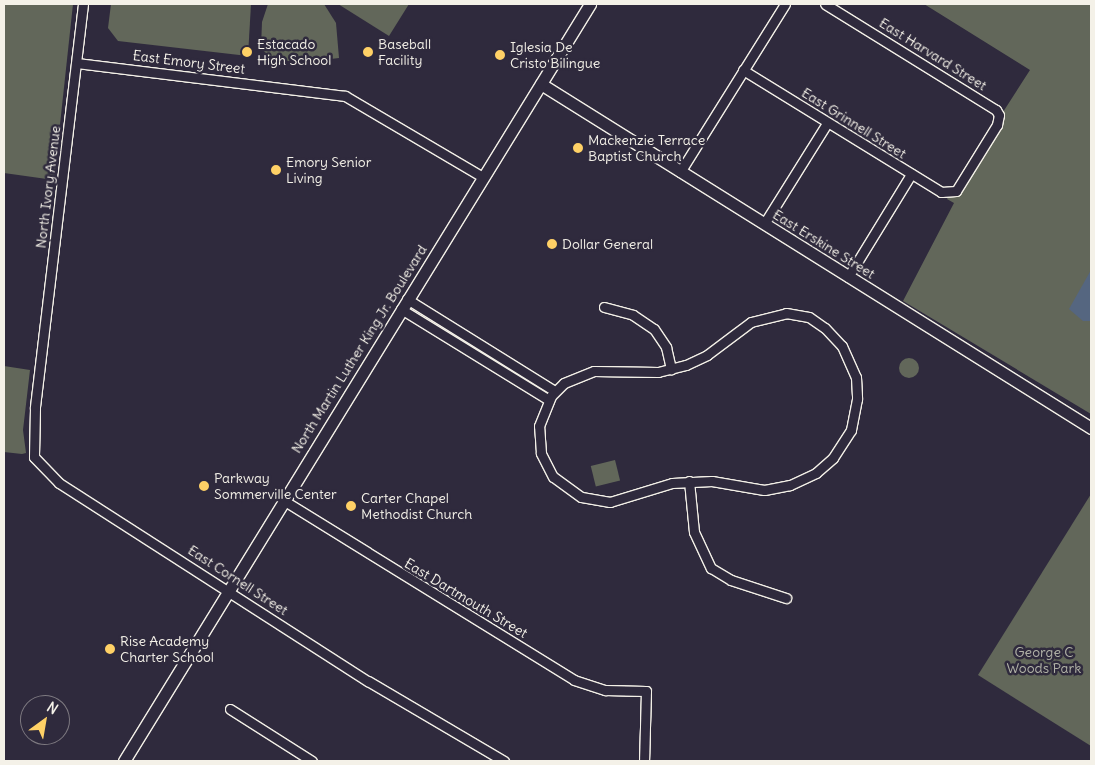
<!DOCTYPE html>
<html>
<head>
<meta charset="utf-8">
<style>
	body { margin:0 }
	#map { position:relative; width:1095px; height:765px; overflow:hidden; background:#2f2a3d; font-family:Delius,sans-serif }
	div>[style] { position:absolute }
	.green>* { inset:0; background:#62675a; transform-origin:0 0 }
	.round { border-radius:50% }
	.water>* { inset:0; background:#556680 }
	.roads { filter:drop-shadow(1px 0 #f4f1e8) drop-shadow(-1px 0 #f4f1e8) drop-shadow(0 1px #f4f1e8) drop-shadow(0 -1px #f4f1e8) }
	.street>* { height:9px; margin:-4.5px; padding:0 4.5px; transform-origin:4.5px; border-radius:4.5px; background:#2f2a3d }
	.secondary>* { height:11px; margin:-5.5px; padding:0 5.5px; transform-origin:5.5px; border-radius:5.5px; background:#2f2a3d }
	.dots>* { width:14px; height:14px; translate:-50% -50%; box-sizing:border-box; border:2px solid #2f2a3d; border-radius:50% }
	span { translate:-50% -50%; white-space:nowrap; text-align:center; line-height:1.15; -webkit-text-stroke:5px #2f2a3d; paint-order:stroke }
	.poi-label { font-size:14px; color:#f4f1e8 }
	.left { translate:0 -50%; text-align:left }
	.street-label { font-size:14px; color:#f4f1e8 }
	.park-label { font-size:14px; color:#b2b3a8 }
	.frame { position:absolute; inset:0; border:5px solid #f4f1e8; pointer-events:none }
	.north { position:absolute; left:20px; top:695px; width:50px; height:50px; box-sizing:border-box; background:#2f2a3d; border:1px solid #7e7a81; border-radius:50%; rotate:32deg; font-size:14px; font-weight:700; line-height:20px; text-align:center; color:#f4f1e8 }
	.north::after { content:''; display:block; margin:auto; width:18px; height:22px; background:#ffd166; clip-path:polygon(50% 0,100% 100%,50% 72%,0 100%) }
</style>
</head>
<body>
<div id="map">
	<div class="green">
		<div style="clip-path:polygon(4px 4px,73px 4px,54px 180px,4px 173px)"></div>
		<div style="clip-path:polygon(111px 4px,251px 4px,248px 56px,118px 41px,108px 28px)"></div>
		<div style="clip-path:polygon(268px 4px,324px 4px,336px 23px,339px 58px,297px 63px,269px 57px,261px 48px,262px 22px)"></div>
		<div style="clip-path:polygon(338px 4px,409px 4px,389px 36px)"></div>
		<div style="clip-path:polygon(924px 4px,1091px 4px,1091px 414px,903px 301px,954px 203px,947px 199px,1030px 70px)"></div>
		<div class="round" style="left:899px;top:358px;width:20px;height:20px"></div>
		<div style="clip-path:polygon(4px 366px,30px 370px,23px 430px,26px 453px,22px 454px,4px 452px)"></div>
		<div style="left:615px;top:460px;width:21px;height:25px;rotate:76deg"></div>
		<div style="clip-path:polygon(1091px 494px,1091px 746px,978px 675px)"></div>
	</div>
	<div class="water">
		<div style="clip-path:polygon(1091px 270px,1091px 321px,1083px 321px,1069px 309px)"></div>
	</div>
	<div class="roads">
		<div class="street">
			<div style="left:83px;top:4px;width:407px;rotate:96.8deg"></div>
			<div style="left:35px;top:408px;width:49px;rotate:91.2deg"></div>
			<div style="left:34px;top:457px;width:36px;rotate:46deg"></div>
			<div style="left:59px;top:483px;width:367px;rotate:32.7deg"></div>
			<div style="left:368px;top:681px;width:158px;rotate:30.5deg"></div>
			<div style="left:77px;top:63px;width:270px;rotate:7deg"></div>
			<div style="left:345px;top:96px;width:161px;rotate:30.5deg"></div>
			<div style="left:743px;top:70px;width:233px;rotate:31.6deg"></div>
			<div style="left:941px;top:192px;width:15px;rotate:-4deg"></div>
			<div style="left:956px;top:191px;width:78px;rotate:-58.2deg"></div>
			<div style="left:997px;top:125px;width:10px;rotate:-79deg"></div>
			<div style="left:999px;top:115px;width:6px;rotate:-121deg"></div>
			<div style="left:996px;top:110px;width:201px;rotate:-148.2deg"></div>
			<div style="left:680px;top:172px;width:198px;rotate:-58deg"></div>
			<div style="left:764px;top:224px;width:119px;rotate:-58deg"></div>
			<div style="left:848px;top:277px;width:121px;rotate:-58.5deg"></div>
			<div style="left:407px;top:299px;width:174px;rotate:31.9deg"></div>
			<div style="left:604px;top:307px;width:30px;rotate:15deg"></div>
			<div style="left:633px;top:315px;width:25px;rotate:34deg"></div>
			<div style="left:654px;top:329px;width:22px;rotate:56deg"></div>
			<div style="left:666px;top:347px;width:23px;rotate:77deg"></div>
			<div style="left:401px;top:309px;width:174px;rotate:31.6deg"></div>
			<div style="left:786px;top:313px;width:23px;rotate:10deg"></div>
			<div style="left:809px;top:317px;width:19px;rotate:35deg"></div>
			<div style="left:825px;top:328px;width:25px;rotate:47deg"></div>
			<div style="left:842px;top:346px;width:34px;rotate:66deg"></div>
			<div style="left:856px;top:377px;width:22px;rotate:87deg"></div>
			<div style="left:857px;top:399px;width:32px;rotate:101deg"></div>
			<div style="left:851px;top:430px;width:33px;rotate:123deg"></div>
			<div style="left:833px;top:458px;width:23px;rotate:139deg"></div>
			<div style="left:816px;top:473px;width:29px;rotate:155deg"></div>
			<div style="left:790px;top:485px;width:26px;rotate:169deg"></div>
			<div style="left:764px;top:490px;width:53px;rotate:-170.2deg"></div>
			<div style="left:712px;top:481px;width:40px;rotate:177.1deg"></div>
			<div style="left:672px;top:483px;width:65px;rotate:163deg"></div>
			<div style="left:610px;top:502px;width:29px;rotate:-170deg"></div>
			<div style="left:581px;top:497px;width:34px;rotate:-144deg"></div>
			<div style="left:553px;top:477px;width:27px;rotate:-117deg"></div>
			<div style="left:541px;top:453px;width:27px;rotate:-94deg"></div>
			<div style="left:539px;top:426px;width:32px;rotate:-68deg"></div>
			<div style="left:551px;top:396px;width:18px;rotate:-45deg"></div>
			<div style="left:564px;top:383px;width:32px;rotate:-22deg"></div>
			<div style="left:594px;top:371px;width:64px;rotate:0.9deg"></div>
			<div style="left:658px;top:372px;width:29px;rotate:-14deg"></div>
			<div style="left:686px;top:365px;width:23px;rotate:-25deg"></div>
			<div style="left:707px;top:355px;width:55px;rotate:-36.9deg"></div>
			<div style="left:751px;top:322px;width:36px;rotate:-14deg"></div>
			<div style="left:689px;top:481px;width:51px;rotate:84.4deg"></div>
			<div style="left:694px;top:532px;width:40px;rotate:65deg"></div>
			<div style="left:711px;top:568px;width:23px;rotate:31deg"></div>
			<div style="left:731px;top:580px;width:58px;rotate:18.1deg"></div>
			<div style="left:283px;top:500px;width:342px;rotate:31.7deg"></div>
			<div style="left:574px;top:680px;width:33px;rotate:18deg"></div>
			<div style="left:605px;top:690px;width:41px;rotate:1.4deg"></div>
			<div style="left:646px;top:691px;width:70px;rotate:91.6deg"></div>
			<div style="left:230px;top:709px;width:97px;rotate:32.4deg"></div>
		</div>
		<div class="secondary">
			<div style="left:541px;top:84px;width:649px;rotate:32.02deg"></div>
			<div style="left:124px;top:761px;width:889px;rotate:-58.38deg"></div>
		</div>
	</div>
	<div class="dots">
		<div style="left:247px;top:52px;background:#ffd166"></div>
		<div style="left:368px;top:52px;background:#ffd166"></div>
		<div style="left:500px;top:55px;background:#ffd166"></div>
		<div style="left:578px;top:148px;background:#ffd166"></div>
		<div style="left:276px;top:170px;background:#ffd166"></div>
		<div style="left:552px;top:244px;background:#ffd166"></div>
		<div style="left:204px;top:486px;background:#ffd166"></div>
		<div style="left:351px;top:506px;background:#ffd166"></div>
		<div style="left:110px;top:649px;background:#ffd166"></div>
	</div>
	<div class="poi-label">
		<span class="left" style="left:257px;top:52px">Estacado<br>High School</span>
		<span class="left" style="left:378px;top:52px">Baseball<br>Facility</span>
		<span class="left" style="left:510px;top:55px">Iglesia De<br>Cristo Bilingue</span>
		<span class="left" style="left:588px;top:148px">Mackenzie Terrace<br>Baptist Church</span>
		<span class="left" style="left:286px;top:170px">Emory Senior<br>Living</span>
		<span class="left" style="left:562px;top:244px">Dollar General</span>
		<span class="left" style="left:214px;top:486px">Parkway<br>Sommerville Center</span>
		<span class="left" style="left:361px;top:506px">Carter Chapel<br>Methodist Church</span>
		<span class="left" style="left:120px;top:649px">Rise Academy<br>Charter School</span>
	</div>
	<div class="street-label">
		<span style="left:933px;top:54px;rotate:32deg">East Harvard Street</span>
		<span style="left:189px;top:62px;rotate:7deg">East Emory Street</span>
		<span style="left:854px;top:123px;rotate:32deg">East Grinnell Street</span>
		<span style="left:48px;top:187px;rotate:-83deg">North Ivory Avenue</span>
		<span style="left:824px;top:244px;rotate:32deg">East Erskine Street</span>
		<span style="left:359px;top:349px;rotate:-58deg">North Martin Luther King Jr. Boulevard</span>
		<span style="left:238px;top:580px;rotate:33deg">East Cornell Street</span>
		<span style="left:466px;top:598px;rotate:31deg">East Dartmouth Street</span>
	</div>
	<div class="park-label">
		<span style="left:1044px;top:660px">George C<br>Woods Park</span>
	</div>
	<div class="frame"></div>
	<div class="north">N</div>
</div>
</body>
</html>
